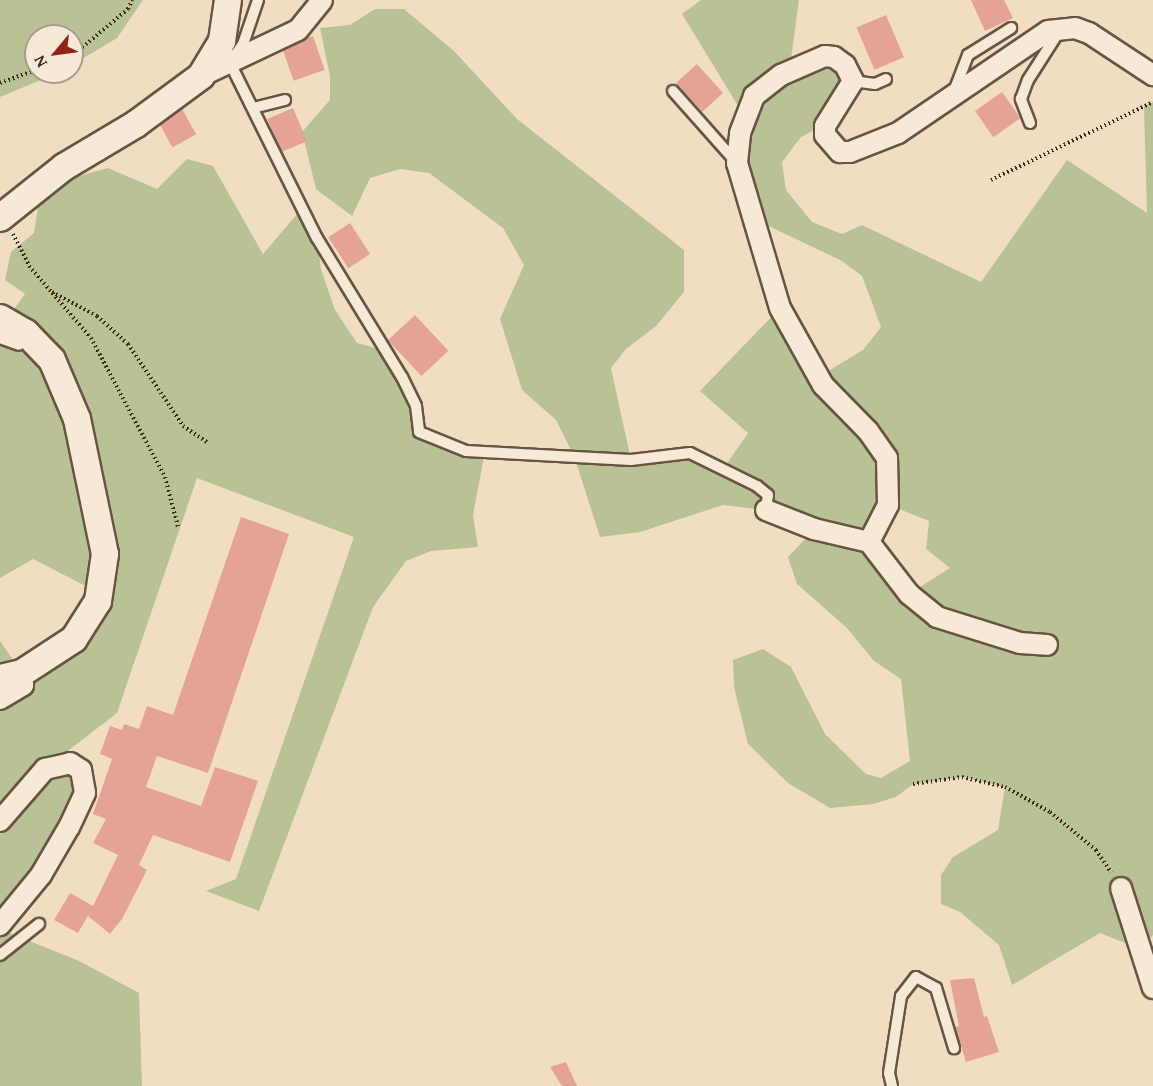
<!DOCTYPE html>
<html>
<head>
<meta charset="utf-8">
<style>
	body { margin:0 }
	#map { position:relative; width:1153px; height:1086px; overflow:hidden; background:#f1dec2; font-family:"Gentium Book Plus",serif }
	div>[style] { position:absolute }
	.green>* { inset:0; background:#b8c295 }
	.building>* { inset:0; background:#e5a398; transform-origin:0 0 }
	.path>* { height:4px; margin-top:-2px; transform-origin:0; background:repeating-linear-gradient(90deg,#3c2618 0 1.5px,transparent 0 4.5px) }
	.roads { filter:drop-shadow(2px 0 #695442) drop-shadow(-2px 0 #695442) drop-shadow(0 2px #695442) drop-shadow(0 -2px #695442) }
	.service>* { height:10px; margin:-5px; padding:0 5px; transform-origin:5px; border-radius:5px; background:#f6ead7 }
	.minor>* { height:20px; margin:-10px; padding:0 10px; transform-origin:10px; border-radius:10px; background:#f6ead7 }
	.tertiary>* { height:26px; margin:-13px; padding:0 13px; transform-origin:13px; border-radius:13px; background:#f6ead7 }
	span { translate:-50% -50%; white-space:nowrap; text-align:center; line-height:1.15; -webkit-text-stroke:6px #f6ead7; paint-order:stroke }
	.north { position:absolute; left:24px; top:24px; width:60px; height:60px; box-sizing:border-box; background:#f6ead7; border:2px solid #ac9c8b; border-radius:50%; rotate:241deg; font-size:16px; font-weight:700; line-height:24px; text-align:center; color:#3c2618 }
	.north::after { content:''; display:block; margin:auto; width:21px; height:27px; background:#8f2418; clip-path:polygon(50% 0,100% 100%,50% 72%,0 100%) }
</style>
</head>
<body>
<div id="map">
	<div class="green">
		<div style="clip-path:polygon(0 0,143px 0,117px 38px,72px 65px,72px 36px,36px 36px,36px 72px,60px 72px,0 97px)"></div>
		<div style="clip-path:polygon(evenodd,701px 0,799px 0,789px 74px,815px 62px,836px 65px,845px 79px,818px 128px,801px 137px,782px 162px,786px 190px,812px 222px,842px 234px,862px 225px,981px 282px,1067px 160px,1147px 213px,1144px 106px,1153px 102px,1153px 935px,1140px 949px,1100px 933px,1012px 985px,999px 945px,960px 912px,941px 904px,941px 875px,953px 857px,998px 830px,1005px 787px,962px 777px,913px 784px,896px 797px,873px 804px,830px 808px,788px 783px,748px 744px,734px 687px,733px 660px,763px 649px,791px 667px,825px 734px,866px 774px,881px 778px,910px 761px,901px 679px,874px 661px,847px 628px,797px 584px,788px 557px,814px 530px,766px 510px,723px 505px,640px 532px,600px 537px,574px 456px,556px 420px,522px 390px,500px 319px,524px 265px,503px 228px,429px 173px,400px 169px,370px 178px,352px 216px,316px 189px,302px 132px,330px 100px,330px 76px,320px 28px,350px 25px,375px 9px,404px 9px,454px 51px,517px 119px,684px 250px,684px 292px,656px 326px,626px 349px,611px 368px,631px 460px,690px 453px,724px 468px,748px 433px,700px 391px,780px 308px,823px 384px,830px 370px,863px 350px,881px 327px,862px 276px,842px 261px,756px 220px,739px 183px,740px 109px,682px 14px,701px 0,889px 505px,929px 521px,926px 549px,950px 568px,909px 594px,869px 542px,889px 505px)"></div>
		<div style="clip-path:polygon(187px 159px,213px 166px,263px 254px,304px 206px,317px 238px,321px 269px,335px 310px,357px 343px,387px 351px,402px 377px,419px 432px,485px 451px,473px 515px,478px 547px,431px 551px,406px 561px,373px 607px,259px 911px,206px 891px,236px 879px,354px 537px,197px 478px,117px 713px,47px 767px,56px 765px,87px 784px,0 925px,0 641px,22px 673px,69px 646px,99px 593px,33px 559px,0 578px,0 328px,25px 294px,5px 280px,11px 252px,34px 233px,41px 186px,108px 168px,157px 189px)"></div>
		<div style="clip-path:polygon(0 929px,79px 961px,139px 993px,142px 1086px,0 1086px)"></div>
	</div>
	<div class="building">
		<div style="clip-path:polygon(971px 0,1004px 0,1013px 18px,985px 31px)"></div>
		<div style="left:886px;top:15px;width:46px;height:32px;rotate:67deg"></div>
		<div style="left:313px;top:36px;width:36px;height:33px;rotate:71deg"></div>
		<div style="left:697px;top:64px;width:39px;height:28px;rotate:48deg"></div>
		<div style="left:1002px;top:92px;width:32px;height:33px;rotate:55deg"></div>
		<div style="left:293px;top:108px;width:36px;height:28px;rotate:67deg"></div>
		<div style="left:182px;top:109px;width:29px;height:27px;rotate:61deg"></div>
		<div style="left:350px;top:223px;width:37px;height:26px;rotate:57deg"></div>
		<div style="left:415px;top:315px;width:49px;height:37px;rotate:47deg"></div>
		<div style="clip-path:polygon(241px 517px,289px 534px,208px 773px,157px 756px,146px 787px,201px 806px,215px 767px,258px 781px,230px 862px,153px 835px,139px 865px,147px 870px,122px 919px,110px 934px,88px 916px,90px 912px,78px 933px,54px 920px,70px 893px,93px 906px,118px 855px,93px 843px,106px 819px,93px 814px,112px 759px,100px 754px,110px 726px,122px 730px,124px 724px,139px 729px,147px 706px,173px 715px)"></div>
		<div style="clip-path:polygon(974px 978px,984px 1017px,987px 1016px,999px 1052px,966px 1062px,955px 1027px,959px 1026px,950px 980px)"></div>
		<div style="clip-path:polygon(566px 1062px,577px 1086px,562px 1086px,550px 1067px)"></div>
	</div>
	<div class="path">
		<div style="left:72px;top:56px;width:73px;rotate:-40deg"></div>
		<div style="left:128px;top:9px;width:10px;rotate:-66deg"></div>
		<div style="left:0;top:83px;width:38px;rotate:-20deg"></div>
		<div style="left:991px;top:180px;width:180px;rotate:-25.7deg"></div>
		<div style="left:13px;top:234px;width:36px;rotate:63deg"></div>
		<div style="left:29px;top:266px;width:95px;rotate:49.3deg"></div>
		<div style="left:91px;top:338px;width:157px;rotate:62deg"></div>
		<div style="left:165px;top:477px;width:52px;rotate:75.4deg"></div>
		<div style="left:52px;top:292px;width:51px;rotate:28.1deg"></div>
		<div style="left:97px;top:316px;width:42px;rotate:42.1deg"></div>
		<div style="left:128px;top:344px;width:99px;rotate:56.1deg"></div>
		<div style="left:183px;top:426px;width:29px;rotate:34deg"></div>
		<div style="left:913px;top:784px;width:49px;rotate:-8.1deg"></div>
		<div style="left:962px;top:777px;width:44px;rotate:13.1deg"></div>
		<div style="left:1005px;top:787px;width:51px;rotate:29.1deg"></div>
		<div style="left:1050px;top:812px;width:60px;rotate:39.6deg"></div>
		<div style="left:1096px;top:850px;width:27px;rotate:56deg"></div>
	</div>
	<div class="roads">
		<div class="service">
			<div style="left:258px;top:0;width:46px;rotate:108.8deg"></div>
			<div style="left:243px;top:44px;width:23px;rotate:124deg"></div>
			<div style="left:230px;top:63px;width:195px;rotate:63.6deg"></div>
			<div style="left:317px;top:238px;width:163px;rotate:58.6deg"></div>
			<div style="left:402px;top:377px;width:32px;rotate:64deg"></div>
			<div style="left:416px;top:406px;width:26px;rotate:83deg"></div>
			<div style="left:419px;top:432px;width:51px;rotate:22deg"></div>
			<div style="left:466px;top:451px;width:165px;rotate:3.1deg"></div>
			<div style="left:631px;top:460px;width:59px;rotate:-6.8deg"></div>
			<div style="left:690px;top:453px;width:75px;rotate:26.2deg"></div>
			<div style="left:757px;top:486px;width:14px;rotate:39deg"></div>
			<div style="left:768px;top:495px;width:15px;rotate:98deg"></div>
			<div style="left:853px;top:81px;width:22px;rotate:8deg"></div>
			<div style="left:875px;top:84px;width:12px;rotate:-24deg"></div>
			<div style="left:673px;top:91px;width:95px;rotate:48.4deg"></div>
			<div style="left:953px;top:94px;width:42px;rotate:-69deg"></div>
			<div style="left:968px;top:55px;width:51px;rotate:-32.1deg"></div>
			<div style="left:253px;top:108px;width:33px;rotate:-14deg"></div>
			<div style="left:1030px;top:123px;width:26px;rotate:-111deg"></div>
			<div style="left:1021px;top:99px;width:20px;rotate:-70deg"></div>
			<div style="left:1028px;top:80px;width:59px;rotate:-57.4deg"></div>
			<div style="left:0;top:338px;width:20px;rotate:20deg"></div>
			<div style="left:0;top:955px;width:50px;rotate:-38.5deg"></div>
			<div style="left:892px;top:1086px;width:13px;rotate:-103deg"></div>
			<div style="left:889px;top:1073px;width:78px;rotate:-81.1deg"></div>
			<div style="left:901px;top:996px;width:24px;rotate:-52deg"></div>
			<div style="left:916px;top:977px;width:23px;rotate:29deg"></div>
			<div style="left:936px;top:988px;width:63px;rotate:73.3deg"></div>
		</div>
		<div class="minor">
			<div style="left:201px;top:76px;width:107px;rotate:-25.4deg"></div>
			<div style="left:298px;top:30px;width:38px;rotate:-51deg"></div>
			<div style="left:766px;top:510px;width:52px;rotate:21.6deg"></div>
			<div style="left:814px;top:529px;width:57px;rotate:13.3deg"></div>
			<div style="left:869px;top:542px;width:66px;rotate:52.4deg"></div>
			<div style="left:909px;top:594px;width:36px;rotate:39deg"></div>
			<div style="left:937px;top:617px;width:87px;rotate:17.4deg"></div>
			<div style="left:1020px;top:643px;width:27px;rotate:4deg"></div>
			<div style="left:869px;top:542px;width:42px;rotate:-62.8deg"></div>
			<div style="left:888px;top:505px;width:47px;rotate:-91.2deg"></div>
			<div style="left:887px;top:458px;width:33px;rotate:-125deg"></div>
			<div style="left:868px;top:431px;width:64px;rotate:-134.4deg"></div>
			<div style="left:823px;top:385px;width:88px;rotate:-119.2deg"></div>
			<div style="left:780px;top:308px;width:151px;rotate:-106.5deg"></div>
			<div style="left:737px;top:163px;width:30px;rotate:-84deg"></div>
			<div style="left:740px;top:133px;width:40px;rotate:-69deg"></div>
			<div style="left:754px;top:96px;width:34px;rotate:-38deg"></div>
			<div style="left:781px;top:75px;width:48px;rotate:-23.4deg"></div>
			<div style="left:825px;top:56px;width:9px;rotate:6deg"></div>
			<div style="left:834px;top:57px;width:14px;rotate:36deg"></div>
			<div style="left:845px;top:65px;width:18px;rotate:63deg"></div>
			<div style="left:853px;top:81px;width:53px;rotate:121.9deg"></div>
			<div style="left:825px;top:126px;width:9px;rotate:90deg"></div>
			<div style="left:825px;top:135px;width:23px;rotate:49deg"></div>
			<div style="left:840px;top:152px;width:10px"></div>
			<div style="left:850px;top:152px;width:52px;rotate:-21.6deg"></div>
			<div style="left:898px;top:133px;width:181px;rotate:-34.2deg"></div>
			<div style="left:1048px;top:31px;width:27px;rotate:-6deg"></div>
			<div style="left:1075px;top:28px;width:15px;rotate:20deg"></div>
			<div style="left:1089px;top:33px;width:77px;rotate:33.3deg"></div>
			<div style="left:0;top:699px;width:27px;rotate:-31deg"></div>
			<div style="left:23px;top:685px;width:12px;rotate:-95deg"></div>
			<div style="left:0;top:821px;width:69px;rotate:-49.1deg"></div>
			<div style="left:45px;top:769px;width:26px;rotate:-13deg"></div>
			<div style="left:70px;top:763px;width:13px;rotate:32deg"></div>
			<div style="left:81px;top:770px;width:23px;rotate:80deg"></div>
			<div style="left:85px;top:793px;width:38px;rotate:115deg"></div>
			<div style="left:69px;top:827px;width:56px;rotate:120.3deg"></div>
			<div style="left:41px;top:875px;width:65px;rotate:129.4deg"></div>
			<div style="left:1121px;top:888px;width:105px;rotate:72.3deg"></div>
		</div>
		<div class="tertiary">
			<div style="left:0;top:218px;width:82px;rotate:-38.6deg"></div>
			<div style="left:64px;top:167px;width:84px;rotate:-30.8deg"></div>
			<div style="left:136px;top:124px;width:81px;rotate:-36.4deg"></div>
			<div style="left:201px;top:76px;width:41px;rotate:-59deg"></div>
			<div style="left:222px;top:41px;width:41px;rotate:-81.7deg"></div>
			<div style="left:0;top:318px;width:30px;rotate:30deg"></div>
			<div style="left:26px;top:333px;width:37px;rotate:46deg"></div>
			<div style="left:52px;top:360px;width:64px;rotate:67deg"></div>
			<div style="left:77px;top:419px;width:138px;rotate:78.3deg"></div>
			<div style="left:105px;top:554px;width:48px;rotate:98.5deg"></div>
			<div style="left:98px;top:601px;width:45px;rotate:122.3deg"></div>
			<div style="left:74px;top:639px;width:62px;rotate:146.8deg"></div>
			<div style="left:22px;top:673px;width:23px;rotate:167deg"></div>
		</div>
	</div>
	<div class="north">N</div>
</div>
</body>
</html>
